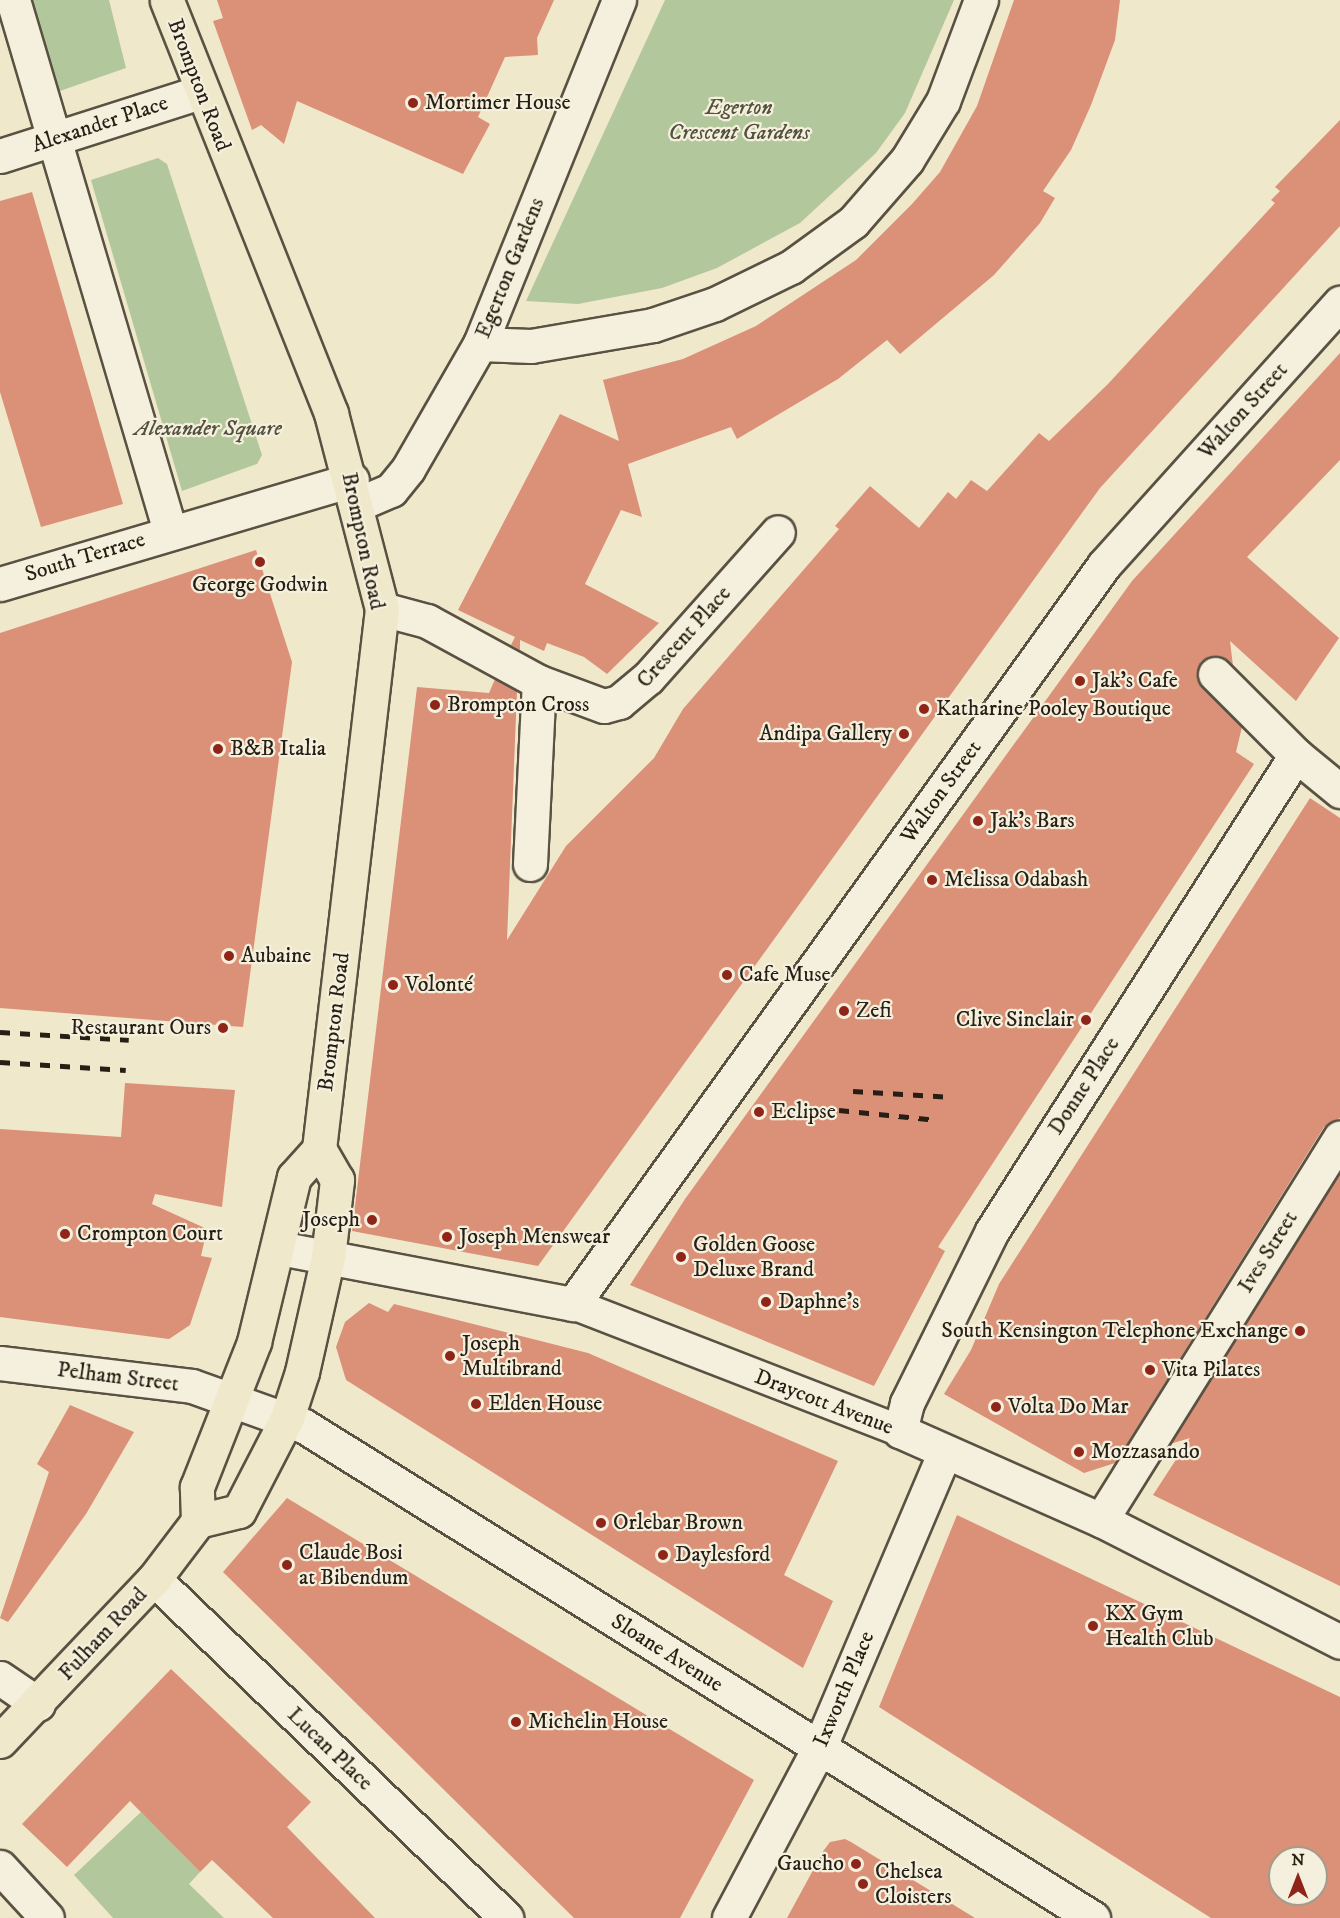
<!DOCTYPE html>
<html>
<head>
<meta charset="utf-8">
<style>
	body { margin:0 }
	#map { position:relative; width:1340px; height:1918px; overflow:hidden; background:#f0e8cb; font-family:"IM FELL DW Pica",serif }
	div>[style] { position:absolute }
	.green>* { inset:0; background:#b3c79d }
	.building>* { inset:0; background:#db9078 }
	.roads { filter:drop-shadow(2px 0 #595142) drop-shadow(-2px 0 #595142) drop-shadow(0 2px #595142) drop-shadow(0 -2px #595142) }
	.pedestrian>* { height:30px; margin:-15px; padding:0 15px; transform-origin:15px; border-radius:15px; background:#f5f0dd }
	.minor>* { height:33px; margin:-16.5px; padding:0 16.5px; transform-origin:16.5px; border-radius:16.5px; background:#f5f0dd }
	.tertiary>* { height:33px; margin:-16.5px; padding:0 16.5px; transform-origin:16.5px; border-radius:16.5px; background:#f5f0dd }
	.primary>* { height:33px; margin:-16.5px; padding:0 16.5px; transform-origin:16.5px; border-radius:16.5px; background:#f0e8cb }
	.rail>* { height:4.5px; margin-top:-2.25px; transform-origin:0; background:repeating-linear-gradient(90deg,#271f15 0 10px,transparent 0 20px) }
	.dots>* { width:16px; height:16px; translate:-50% -50%; box-sizing:border-box; border:3px solid #f5f0dd; border-radius:50% }
	span { translate:-50% -50%; white-space:nowrap; text-align:center; line-height:1.15; -webkit-text-stroke:4.5px #f5f0dd; paint-order:stroke }
	.street-label { font-size:22px; color:#271f15 }
	.poi-label { font-size:22px; color:#271f15 }
	.left { translate:0 -50%; text-align:left }
	.right { translate:-100% -50%; text-align:right }
	.park-label { font-size:22px; color:#51513e; font-style:italic }
	.north { position:absolute; left:1268px; top:1846px; width:60px; height:60px; box-sizing:border-box; background:#f5f0dd; border:2px solid #a39c8d; border-radius:50%; rotate:0deg; font-size:16px; font-weight:700; line-height:24px; text-align:center; color:#271f15 }
	.north::after { content:''; display:block; margin:auto; width:21px; height:27px; background:#8f2418; clip-path:polygon(50% 0,100% 100%,50% 72%,0 100%) }
</style>
</head>
<body>
<div id="map">
	<div class="green">
		<div style="clip-path:polygon(29px 0,109px 0,126px 68px,57px 92px)"></div>
		<div style="clip-path:polygon(665px 0,954px 0,905px 113px,876px 153px,800px 223px,717px 268px,662px 288px,578px 304px,526px 301px)"></div>
		<div style="clip-path:polygon(158px 158px,167px 164px,262px 455px,257px 464px,182px 491px,91px 180px)"></div>
		<div style="clip-path:polygon(141px 1812px,200px 1872px,189px 1884px,224px 1918px,113px 1918px,74px 1875px)"></div>
	</div>
	<div class="building">
		<div style="clip-path:polygon(217px 0,554px 0,537px 38px,538px 55px,505px 57px,478px 117px,490px 124px,463px 174px,297px 101px,284px 144px,261px 125px,252px 130px,213px 21px,223px 18px)"></div>
		<div style="clip-path:polygon(1014px 0,1120px 0,1115px 40px,1091px 105px,1071px 150px,1043px 191px,1055px 198px,1040px 223px,994px 275px,900px 354px,887px 340px,838px 379px,737px 439px,731px 427px,628px 464px,642px 517px,621px 510px,585px 584px,659px 623px,607px 674px,584px 657px,547px 643px,544px 651px,520px 640px,520px 650px,511px 645px,515px 637px,458px 610px,560px 414px,619px 441px,603px 380px,683px 359px,756px 326px,856px 260px,912px 204px,940px 172px,977px 106px)"></div>
		<div style="clip-path:polygon(1340px 120px,1340px 226px,1100px 488px,538px 1266px,352px 1231px,417px 687px,489px 693px,495px 679px,517px 691px,507px 940px,566px 846px,654px 758px,683px 709px,839px 529px,835px 526px,870px 486px,919px 528px,948px 492px,956px 499px,971px 480px,987px 491px,1039px 433px,1049px 441px,1108px 384px,1275px 203px,1271px 200px,1280px 191px,1275px 187px)"></div>
		<div style="clip-path:polygon(32px 192px,123px 504px,41px 527px,0 392px,0 201px)"></div>
		<div style="clip-path:polygon(1340px 353px,1340px 460px,1247px 557px,1339px 638px,1296px 701px,1230px 641px,1233px 666px,1219px 656px,1201px 661px,1197px 679px,1242px 727px,1236px 752px,1254px 764px,938px 1247px,945px 1251px,874px 1386px,630px 1285px,685px 1199px,1132px 581px)"></div>
		<div style="clip-path:polygon(256px 550px,292px 662px,243px 1027px,0 1008px,0 633px)"></div>
		<div style="clip-path:polygon(1310px 798px,1340px 818px,1340px 1118px,1324px 1127px,1115px 1463px,1084px 1473px,944px 1394px,971px 1350px,999px 1284px)"></div>
		<div style="clip-path:polygon(125px 1083px,235px 1090px,222px 1207px,155px 1194px,152px 1204px,207px 1229px,201px 1256px,212px 1258px,190px 1325px,169px 1339px,0 1317px,0 1129px,121px 1137px)"></div>
		<div style="clip-path:polygon(1340px 1172px,1340px 1586px,1153px 1495px,1190px 1438px,1170px 1444px)"></div>
		<div style="clip-path:polygon(369px 1303px,388px 1312px,394px 1304px,588px 1353px,838px 1461px,784px 1575px,833px 1601px,803px 1668px,346px 1380px,336px 1347px,345px 1322px)"></div>
		<div style="clip-path:polygon(70px 1405px,134px 1432px,86px 1514px,8px 1622px,0 1618px,49px 1472px,37px 1464px)"></div>
		<div style="clip-path:polygon(287px 1498px,754px 1780px,680px 1918px,574px 1918px,223px 1572px)"></div>
		<div style="clip-path:polygon(evenodd,957px 1515px,1340px 1697px,1340px 1918px,1211px 1918px,879px 1707px,957px 1515px,1280px 1858px,1316px 1858px,1316px 1894px,1280px 1894px,1280px 1858px)"></div>
		<div style="clip-path:polygon(171px 1669px,311px 1802px,287px 1827px,375px 1918px,273px 1918px,212px 1860px,200px 1872px,130px 1801px,67px 1867px,22px 1824px)"></div>
		<div style="clip-path:polygon(845px 1839px,851px 1842px,975px 1918px,787px 1918px,824px 1850px,830px 1842px)"></div>
	</div>
	<div class="roads">
		<div class="pedestrian">
			<div style="left:573px;top:1304px;width:351px;rotate:21.2deg"></div>
		</div>
		<div class="minor">
			<div style="left:13px;top:0;width:554px;rotate:73.53deg"></div>
			<div style="left:0;top:156px;width:210px;rotate:-17.7deg"></div>
			<div style="left:480px;top:344px;width:51px;rotate:2.2deg"></div>
			<div style="left:531px;top:346px;width:124px;rotate:-9.8deg"></div>
			<div style="left:653px;top:325px;width:65px;rotate:-18.7deg"></div>
			<div style="left:715px;top:304px;width:85px;rotate:-26deg"></div>
			<div style="left:791px;top:267px;width:77px;rotate:-36deg"></div>
			<div style="left:853px;top:222px;width:82px;rotate:-48.9deg"></div>
			<div style="left:907px;top:160px;width:69px;rotate:-58.6deg"></div>
			<div style="left:943px;top:101px;width:108px;rotate:-69.4deg"></div>
			<div style="left:358px;top:504px;width:36px;rotate:-23deg"></div>
			<div style="left:391px;top:490px;width:27px;rotate:-51deg"></div>
			<div style="left:408px;top:469px;width:144px;rotate:-60.1deg"></div>
			<div style="left:480px;top:344px;width:371px;rotate:-68deg"></div>
			<div style="left:0;top:584px;width:367px;rotate:-16.5deg"></div>
			<div style="left:382px;top:609px;width:47px;rotate:14.9deg"></div>
			<div style="left:427px;top:621px;width:128px;rotate:28.6deg"></div>
			<div style="left:539px;top:682px;width:69px;rotate:20.3deg"></div>
			<div style="left:604px;top:706px;width:16px;rotate:-15deg"></div>
			<div style="left:619px;top:702px;width:38px;rotate:-40deg"></div>
			<div style="left:648px;top:678px;width:195px;rotate:-48.3deg"></div>
			<div style="left:1215px;top:674px;width:115px;rotate:45deg"></div>
			<div style="left:1296px;top:755px;width:565px;rotate:122.56deg"></div>
			<div style="left:992px;top:1231px;width:192px;rotate:116.3deg"></div>
			<div style="left:907px;top:1403px;width:29px;rotate:104deg"></div>
			<div style="left:900px;top:1431px;width:220px;rotate:23.9deg"></div>
			<div style="left:1101px;top:1520px;width:268px;rotate:27deg"></div>
			<div style="left:1296px;top:755px;width:57px;rotate:39.3deg"></div>
			<div style="left:530px;top:864px;width:182px;rotate:-87.2deg"></div>
			<div style="left:279px;top:1248px;width:299px;rotate:10.8deg"></div>
			<div style="left:573px;top:1304px;width:910px;rotate:-54.3deg"></div>
			<div style="left:1104px;top:565px;width:353px;rotate:-48deg"></div>
			<div style="left:1101px;top:1520px;width:451px;rotate:-58deg"></div>
			<div style="left:154px;top:1579px;width:489px;rotate:43.9deg"></div>
			<div style="left:0;top:1678px;width:46px;rotate:34.4deg"></div>
			<div style="left:0;top:1867px;width:69px;rotate:47.3deg"></div>
			<div style="left:729px;top:1918px;width:195px;rotate:-62.1deg"></div>
			<div style="left:820px;top:1746px;width:317px;rotate:-67deg"></div>
		</div>
		<div class="tertiary">
			<div style="left:0;top:1363px;width:193px;rotate:6.8deg"></div>
			<div style="left:192px;top:1386px;width:119px;rotate:19.7deg"></div>
			<div style="left:304px;top:1426px;width:930px;rotate:31.95deg"></div>
		</div>
		<div class="primary">
			<div style="left:198px;top:1521px;width:42px;rotate:-13.7deg"></div>
			<div style="left:239px;top:1511px;width:105px;rotate:-62.7deg"></div>
			<div style="left:287px;top:1418px;width:48px;rotate:-71.9deg"></div>
			<div style="left:302px;top:1372px;width:118px;rotate:-77.3deg"></div>
			<div style="left:328px;top:1257px;width:78px;rotate:-83.3deg"></div>
			<div style="left:337px;top:1180px;width:36px;rotate:-120deg"></div>
			<div style="left:0;top:1741px;width:224px;rotate:-46.5deg"></div>
			<div style="left:154px;top:1579px;width:73px;rotate:-52.8deg"></div>
			<div style="left:198px;top:1521px;width:34px;rotate:-92deg"></div>
			<div style="left:197px;top:1487px;width:156px;rotate:-68.5deg"></div>
			<div style="left:254px;top:1342px;width:170px;rotate:-76.4deg"></div>
			<div style="left:294px;top:1177px;width:38px;rotate:-48deg"></div>
			<div style="left:319px;top:1149px;width:544px;rotate:-83.35deg"></div>
			<div style="left:382px;top:609px;width:203px;rotate:-104.6deg"></div>
			<div style="left:331px;top:413px;width:444px;rotate:-111.7deg"></div>
		</div>
	</div>
	<div class="rail">
		<div style="left:0;top:1032px;width:129px;rotate:3.5deg"></div>
		<div style="left:0;top:1062px;width:126px;rotate:3.6deg"></div>
		<div style="left:853px;top:1091px;width:100px;rotate:3.4deg"></div>
		<div style="left:839px;top:1110px;width:99px;rotate:5.8deg"></div>
	</div>
	<div class="dots">
		<div style="left:413px;top:103px;background:#8f2418"></div>
		<div style="left:260px;top:562px;background:#8f2418"></div>
		<div style="left:1080px;top:681px;background:#8f2418"></div>
		<div style="left:435px;top:705px;background:#8f2418"></div>
		<div style="left:924px;top:709px;background:#8f2418"></div>
		<div style="left:904px;top:734px;background:#8f2418"></div>
		<div style="left:218px;top:749px;background:#8f2418"></div>
		<div style="left:978px;top:821px;background:#8f2418"></div>
		<div style="left:932px;top:880px;background:#8f2418"></div>
		<div style="left:229px;top:956px;background:#8f2418"></div>
		<div style="left:727px;top:975px;background:#8f2418"></div>
		<div style="left:393px;top:985px;background:#8f2418"></div>
		<div style="left:844px;top:1011px;background:#8f2418"></div>
		<div style="left:1086px;top:1020px;background:#8f2418"></div>
		<div style="left:223px;top:1028px;background:#8f2418"></div>
		<div style="left:759px;top:1112px;background:#8f2418"></div>
		<div style="left:372px;top:1220px;background:#8f2418"></div>
		<div style="left:65px;top:1234px;background:#8f2418"></div>
		<div style="left:447px;top:1237px;background:#8f2418"></div>
		<div style="left:681px;top:1257px;background:#8f2418"></div>
		<div style="left:766px;top:1302px;background:#8f2418"></div>
		<div style="left:1300px;top:1331px;background:#8f2418"></div>
		<div style="left:450px;top:1356px;background:#8f2418"></div>
		<div style="left:1150px;top:1370px;background:#8f2418"></div>
		<div style="left:476px;top:1404px;background:#8f2418"></div>
		<div style="left:996px;top:1407px;background:#8f2418"></div>
		<div style="left:1079px;top:1452px;background:#8f2418"></div>
		<div style="left:601px;top:1523px;background:#8f2418"></div>
		<div style="left:663px;top:1555px;background:#8f2418"></div>
		<div style="left:287px;top:1565px;background:#8f2418"></div>
		<div style="left:1093px;top:1626px;background:#8f2418"></div>
		<div style="left:516px;top:1722px;background:#8f2418"></div>
		<div style="left:856px;top:1864px;background:#8f2418"></div>
		<div style="left:863px;top:1884px;background:#8f2418"></div>
	</div>
	<div class="street-label">
		<span style="left:199px;top:85px;rotate:69deg">Brompton Road</span>
		<span style="left:100px;top:124px;rotate:-18deg">Alexander Place</span>
		<span style="left:510px;top:268px;rotate:-68deg">Egerton Gardens</span>
		<span style="left:1243px;top:411px;rotate:-48deg">Walton Street</span>
		<span style="left:363px;top:541px;rotate:78deg">Brompton Road</span>
		<span style="left:85px;top:557px;rotate:-17deg">South Terrace</span>
		<span style="left:684px;top:637px;rotate:-48deg">Crescent Place</span>
		<span style="left:941px;top:792px;rotate:-54deg">Walton Street</span>
		<span style="left:334px;top:1022px;rotate:-83deg">Brompton Road</span>
		<span style="left:1084px;top:1086px;rotate:-57deg">Donne Place</span>
		<span style="left:1268px;top:1252px;rotate:-58deg">Ives Street</span>
		<span style="left:118px;top:1377px;rotate:7deg">Pelham Street</span>
		<span style="left:824px;top:1402px;rotate:21deg">Draycott Avenue</span>
		<span style="left:103px;top:1634px;rotate:-47deg">Fulham Road</span>
		<span style="left:667px;top:1653px;rotate:32deg">Sloane Avenue</span>
		<span style="left:844px;top:1689px;rotate:-67deg">Ixworth Place</span>
		<span style="left:330px;top:1749px;rotate:44deg">Lucan Place</span>
	</div>
	<div class="poi-label">
		<span class="left" style="left:425px;top:103px">Mortimer House</span>
		<span style="left:260px;top:585px">George Godwin</span>
		<span class="left" style="left:1092px;top:681px">Jak's Cafe</span>
		<span class="left" style="left:447px;top:705px">Brompton Cross</span>
		<span class="left" style="left:936px;top:709px">Katharine Pooley Boutique</span>
		<span class="right" style="left:892px;top:734px">Andipa Gallery</span>
		<span class="left" style="left:230px;top:749px">B&amp;B Italia</span>
		<span class="left" style="left:990px;top:821px">Jak's Bars</span>
		<span class="left" style="left:944px;top:880px">Melissa Odabash</span>
		<span class="left" style="left:241px;top:956px">Aubaine</span>
		<span class="left" style="left:739px;top:975px">Cafe Muse</span>
		<span class="left" style="left:405px;top:985px">Volonté</span>
		<span class="left" style="left:856px;top:1011px">Zefi</span>
		<span class="right" style="left:1074px;top:1020px">Clive Sinclair</span>
		<span class="right" style="left:211px;top:1028px">Restaurant Ours</span>
		<span class="left" style="left:771px;top:1112px">Eclipse</span>
		<span class="right" style="left:360px;top:1220px">Joseph</span>
		<span class="left" style="left:77px;top:1234px">Crompton Court</span>
		<span class="left" style="left:459px;top:1237px">Joseph Menswear</span>
		<span class="left" style="left:693px;top:1257px">Golden Goose<br>Deluxe Brand</span>
		<span class="left" style="left:778px;top:1302px">Daphne's</span>
		<span class="right" style="left:1288px;top:1331px">South Kensington Telephone Exchange</span>
		<span class="left" style="left:462px;top:1356px">Joseph<br>Multibrand</span>
		<span class="left" style="left:1162px;top:1370px">Vita Pilates</span>
		<span class="left" style="left:488px;top:1404px">Elden House</span>
		<span class="left" style="left:1008px;top:1407px">Volta Do Mar</span>
		<span class="left" style="left:1091px;top:1452px">Mozzasando</span>
		<span class="left" style="left:613px;top:1523px">Orlebar Brown</span>
		<span class="left" style="left:299px;top:1565px">Claude Bosi<br>at Bibendum</span>
		<span class="left" style="left:675px;top:1555px">Daylesford</span>
		<span class="left" style="left:1105px;top:1626px">KX Gym<br>Health Club</span>
		<span class="left" style="left:528px;top:1722px">Michelin House</span>
		<span class="right" style="left:844px;top:1864px">Gaucho</span>
		<span class="left" style="left:875px;top:1884px">Chelsea<br>Cloisters</span>
	</div>
	<div class="park-label">
		<span style="left:739px;top:120px">Egerton<br>Crescent Gardens</span>
		<span style="left:208px;top:429px">Alexander Square</span>
	</div>
	<div class="north">N</div>
</div>
</body>
</html>
